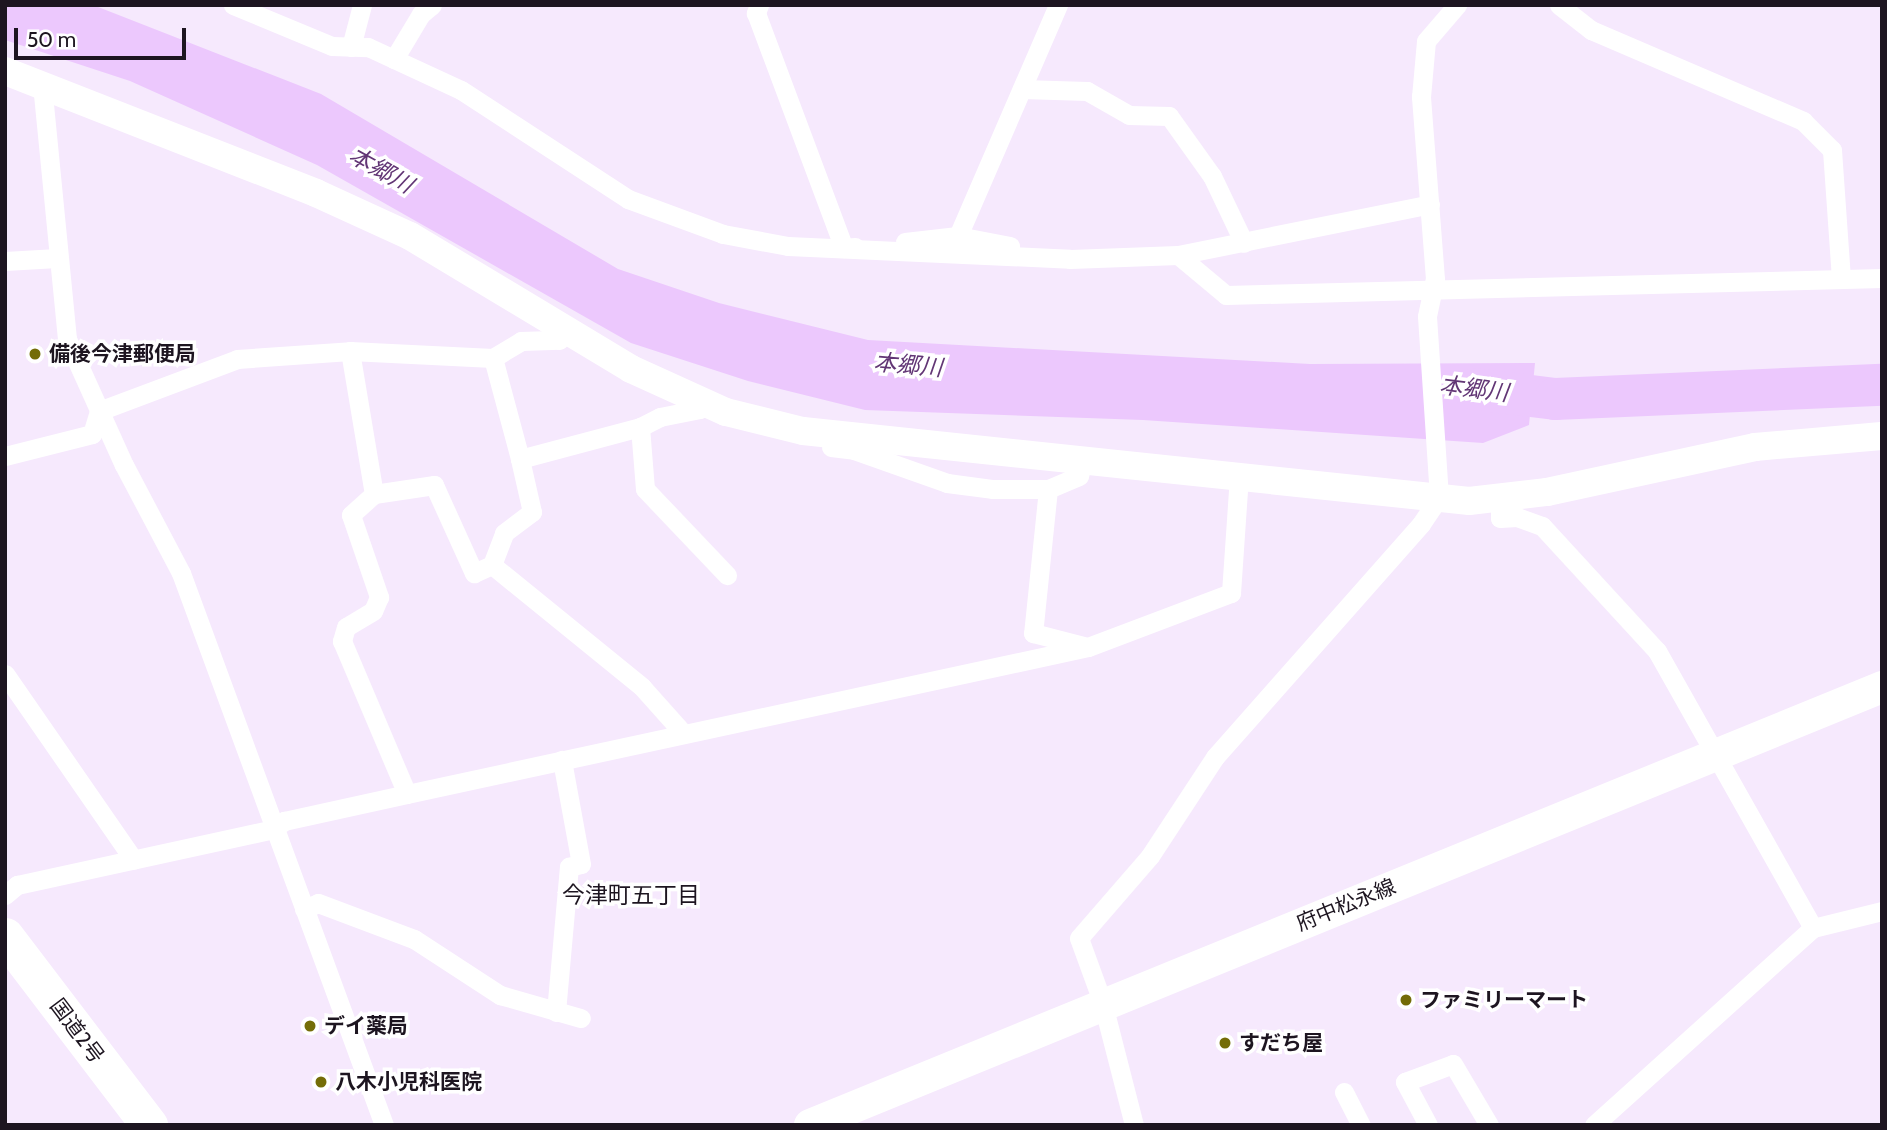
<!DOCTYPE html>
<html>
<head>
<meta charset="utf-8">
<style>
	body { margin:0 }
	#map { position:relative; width:1887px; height:1130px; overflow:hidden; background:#f6e9fd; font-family:Cabin,"Noto Sans JP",sans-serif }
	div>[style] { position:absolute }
	.water>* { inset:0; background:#ecc8fd }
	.river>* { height:42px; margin:-21px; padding:0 21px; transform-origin:21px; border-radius:21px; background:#ecc8fd }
	.street>* { height:19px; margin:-9.5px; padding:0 9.5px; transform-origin:9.5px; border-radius:9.5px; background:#fff }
	.secondary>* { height:28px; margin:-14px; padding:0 14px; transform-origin:14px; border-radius:14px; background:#fff }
	.primary>* { height:32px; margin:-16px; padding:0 16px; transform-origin:16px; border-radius:16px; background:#fff }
	.highway>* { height:37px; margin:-18.5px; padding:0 18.5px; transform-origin:18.5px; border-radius:18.5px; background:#fff }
	.dots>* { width:19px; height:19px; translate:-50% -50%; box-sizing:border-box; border:4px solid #fff; border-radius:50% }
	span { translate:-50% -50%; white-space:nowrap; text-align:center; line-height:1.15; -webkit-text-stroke:7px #fff; paint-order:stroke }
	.poi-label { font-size:21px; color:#1d1520; font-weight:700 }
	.left { translate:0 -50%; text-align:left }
	.street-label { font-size:21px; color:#1d1520 }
	.water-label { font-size:23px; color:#623675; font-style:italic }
	.neighbourhood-label { font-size:23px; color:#1d1520 }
	.frame { position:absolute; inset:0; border:7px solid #1d1520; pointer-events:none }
	.scale { position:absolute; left:14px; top:28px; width:172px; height:32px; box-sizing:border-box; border:4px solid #1d1520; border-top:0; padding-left:9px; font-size:21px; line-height:24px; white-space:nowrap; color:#1d1520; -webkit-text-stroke:5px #fff; paint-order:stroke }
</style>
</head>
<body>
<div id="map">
	<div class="water">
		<div style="clip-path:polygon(5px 5px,93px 5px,321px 94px,618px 269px,719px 303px,868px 340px,1310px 364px,1535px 363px,1529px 425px,1483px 443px,1143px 420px,865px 410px,748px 381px,631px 343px,317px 165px,130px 81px,5px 40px)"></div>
	</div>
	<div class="river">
		<div style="left:1474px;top:389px;width:82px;rotate:7deg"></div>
		<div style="left:1555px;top:399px;width:327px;rotate:-2.5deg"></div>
	</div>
	<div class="street">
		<div style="left:233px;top:5px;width:107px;rotate:22.5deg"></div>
		<div style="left:332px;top:46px;width:36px;rotate:2deg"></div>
		<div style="left:368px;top:47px;width:102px;rotate:24.8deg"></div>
		<div style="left:461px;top:90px;width:199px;rotate:33.1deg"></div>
		<div style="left:628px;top:199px;width:101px;rotate:20.2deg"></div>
		<div style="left:723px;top:234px;width:66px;rotate:10.5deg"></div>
		<div style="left:788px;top:246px;width:282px;rotate:2.6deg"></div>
		<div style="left:1070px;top:259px;width:108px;rotate:-2.1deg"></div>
		<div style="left:1178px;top:255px;width:257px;rotate:-11.4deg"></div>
		<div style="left:759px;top:5px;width:9px;rotate:111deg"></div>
		<div style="left:756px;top:13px;width:251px;rotate:69.5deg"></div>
		<div style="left:844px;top:248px;width:11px;rotate:-5deg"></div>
		<div style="left:1559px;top:5px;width:41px;rotate:38deg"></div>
		<div style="left:1591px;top:30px;width:231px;rotate:23.2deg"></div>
		<div style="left:1803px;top:121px;width:41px;rotate:45deg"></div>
		<div style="left:1832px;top:150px;width:129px;rotate:86deg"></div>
		<div style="left:351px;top:47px;width:43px;rotate:-75.3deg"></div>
		<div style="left:394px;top:59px;width:52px;rotate:-59deg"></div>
		<div style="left:421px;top:14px;width:14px;rotate:-39deg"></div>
		<div style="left:42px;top:84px;width:256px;rotate:84.4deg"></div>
		<div style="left:67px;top:339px;width:138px;rotate:65.7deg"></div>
		<div style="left:124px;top:465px;width:122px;rotate:62.2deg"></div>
		<div style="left:181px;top:573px;width:588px;rotate:69.81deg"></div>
		<div style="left:1022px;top:89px;width:65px;rotate:1.8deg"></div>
		<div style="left:1087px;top:91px;width:48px;rotate:29.7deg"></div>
		<div style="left:1129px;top:115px;width:40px;rotate:1.4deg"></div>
		<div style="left:1169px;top:116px;width:74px;rotate:54.4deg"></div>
		<div style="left:1212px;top:176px;width:74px;rotate:64.5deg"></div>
		<div style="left:958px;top:236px;width:252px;rotate:-66.6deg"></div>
		<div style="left:905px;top:242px;width:53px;rotate:-6.5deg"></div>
		<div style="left:958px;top:236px;width:53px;rotate:10.9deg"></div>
		<div style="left:1178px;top:255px;width:62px;rotate:39.8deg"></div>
		<div style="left:1226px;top:295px;width:656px;rotate:-1.48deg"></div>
		<div style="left:5px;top:261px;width:52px;rotate:-3.3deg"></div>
		<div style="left:350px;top:351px;width:145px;rotate:80.5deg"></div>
		<div style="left:374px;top:494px;width:61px;rotate:-8.5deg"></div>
		<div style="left:434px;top:485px;width:97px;rotate:65.6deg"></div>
		<div style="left:474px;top:573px;width:20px;rotate:-24deg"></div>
		<div style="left:492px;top:565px;width:34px;rotate:-69deg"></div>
		<div style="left:504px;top:533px;width:35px;rotate:-37deg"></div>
		<div style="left:532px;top:512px;width:54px;rotate:-102.8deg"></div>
		<div style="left:493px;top:358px;width:105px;rotate:75deg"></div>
		<div style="left:520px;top:459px;width:124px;rotate:-14.9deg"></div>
		<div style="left:702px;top:401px;width:8px;rotate:104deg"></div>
		<div style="left:700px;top:409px;width:41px;rotate:168.7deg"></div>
		<div style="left:660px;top:417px;width:22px;rotate:153deg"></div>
		<div style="left:640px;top:427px;width:62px;rotate:85.4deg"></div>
		<div style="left:645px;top:489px;width:119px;rotate:46.4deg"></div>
		<div style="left:831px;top:447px;width:23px;rotate:7deg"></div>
		<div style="left:854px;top:450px;width:99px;rotate:19.5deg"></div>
		<div style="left:947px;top:483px;width:45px;rotate:7.6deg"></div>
		<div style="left:992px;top:489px;width:56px"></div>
		<div style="left:5px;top:456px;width:90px;rotate:-14.2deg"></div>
		<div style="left:92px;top:434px;width:24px;rotate:-73deg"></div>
		<div style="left:99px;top:411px;width:147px;rotate:-20.6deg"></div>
		<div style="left:237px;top:359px;width:113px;rotate:-4deg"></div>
		<div style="left:350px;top:351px;width:143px;rotate:2.8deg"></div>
		<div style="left:493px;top:358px;width:33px;rotate:-31deg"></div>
		<div style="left:521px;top:341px;width:38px;rotate:-2deg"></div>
		<div style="left:559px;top:340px;width:13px;rotate:-45deg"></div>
		<div style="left:1083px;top:460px;width:16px;rotate:104deg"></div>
		<div style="left:1079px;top:476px;width:34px;rotate:157deg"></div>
		<div style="left:1048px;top:489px;width:145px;rotate:95.9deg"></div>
		<div style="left:1033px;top:633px;width:53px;rotate:14.3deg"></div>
		<div style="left:374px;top:494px;width:31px;rotate:138deg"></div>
		<div style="left:351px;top:515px;width:87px;rotate:71.1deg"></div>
		<div style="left:379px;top:597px;width:15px;rotate:113deg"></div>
		<div style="left:373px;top:611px;width:31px;rotate:149deg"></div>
		<div style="left:346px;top:627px;width:15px;rotate:106deg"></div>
		<div style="left:342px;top:641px;width:166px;rotate:67deg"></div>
		<div style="left:407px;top:794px;width:697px;rotate:-12.18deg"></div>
		<div style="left:1088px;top:647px;width:153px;rotate:-20.7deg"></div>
		<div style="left:1231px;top:593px;width:116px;rotate:-86.1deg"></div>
		<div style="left:1500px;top:498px;width:20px;rotate:90deg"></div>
		<div style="left:1500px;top:518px;width:17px;rotate:-3deg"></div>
		<div style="left:1517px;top:517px;width:27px;rotate:20deg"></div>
		<div style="left:1542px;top:526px;width:170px;rotate:47.4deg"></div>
		<div style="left:1657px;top:651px;width:318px;rotate:60.6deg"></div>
		<div style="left:492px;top:565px;width:193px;rotate:39.1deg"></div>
		<div style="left:642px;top:687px;width:63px;rotate:48.2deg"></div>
		<div style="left:5px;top:674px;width:226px;rotate:55.3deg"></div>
		<div style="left:5px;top:895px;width:16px;rotate:-40deg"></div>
		<div style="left:17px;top:885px;width:263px;rotate:-12.3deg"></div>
		<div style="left:274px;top:829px;width:13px;rotate:-39deg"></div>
		<div style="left:284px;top:821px;width:126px;rotate:-12.4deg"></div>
		<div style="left:304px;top:909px;width:15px;rotate:-23deg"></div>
		<div style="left:318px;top:903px;width:103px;rotate:20.6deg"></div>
		<div style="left:414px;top:939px;width:103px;rotate:33.1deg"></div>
		<div style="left:500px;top:995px;width:84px;rotate:15.9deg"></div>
		<div style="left:556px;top:1012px;width:146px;rotate:-84.9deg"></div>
		<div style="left:569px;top:867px;width:12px;rotate:-14deg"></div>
		<div style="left:581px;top:864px;width:106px;rotate:-100.4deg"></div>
		<div style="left:1344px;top:1092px;width:37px;rotate:63deg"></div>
		<div style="left:1134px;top:1125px;width:125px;rotate:-104.4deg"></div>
		<div style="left:1103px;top:1004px;width:70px;rotate:-110deg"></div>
		<div style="left:1079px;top:938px;width:108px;rotate:-49.1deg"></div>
		<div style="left:1150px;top:856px;width:118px;rotate:-56.7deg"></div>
		<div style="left:1215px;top:757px;width:311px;rotate:-48.5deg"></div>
		<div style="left:1421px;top:524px;width:32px;rotate:-56deg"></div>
		<div style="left:1439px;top:497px;width:181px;rotate:-93.8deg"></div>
		<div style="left:1427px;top:316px;width:38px;rotate:-78deg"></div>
		<div style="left:1435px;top:279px;width:183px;rotate:-94.4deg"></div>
		<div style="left:1421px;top:97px;width:56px;rotate:-84.9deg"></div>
		<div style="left:1426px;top:41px;width:48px;rotate:-49.3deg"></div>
		<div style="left:1428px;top:1125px;width:49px;rotate:-118.1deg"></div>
		<div style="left:1405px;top:1082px;width:51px;rotate:-20.6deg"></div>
		<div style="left:1453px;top:1064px;width:71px;rotate:59.5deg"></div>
		<div style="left:1594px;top:1125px;width:295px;rotate:-42deg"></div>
		<div style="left:1813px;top:928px;width:71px;rotate:-13.8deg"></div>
	</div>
	<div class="secondary">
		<div style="left:5px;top:71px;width:334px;rotate:21.4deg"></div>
		<div style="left:316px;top:193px;width:103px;rotate:24.6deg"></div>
		<div style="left:410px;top:236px;width:258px;rotate:31deg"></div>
		<div style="left:631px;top:369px;width:104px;rotate:24.4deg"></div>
		<div style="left:726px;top:412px;width:79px;rotate:13.9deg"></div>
		<div style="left:803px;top:431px;width:670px;rotate:6deg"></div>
		<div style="left:1469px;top:501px;width:79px;rotate:-6.6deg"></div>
		<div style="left:1547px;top:492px;width:213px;rotate:-12.2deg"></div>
		<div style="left:1755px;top:447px;width:127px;rotate:-5deg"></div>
	</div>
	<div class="primary">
		<div style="left:810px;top:1125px;width:1158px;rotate:-22.22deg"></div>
	</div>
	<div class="highway">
		<div style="left:5px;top:936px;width:238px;rotate:52.7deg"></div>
	</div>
	<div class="dots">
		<div style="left:35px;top:354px;background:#746c07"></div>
		<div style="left:1406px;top:1000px;background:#746c07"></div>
		<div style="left:310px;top:1026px;background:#746c07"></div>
		<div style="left:1225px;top:1043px;background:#746c07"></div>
		<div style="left:321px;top:1082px;background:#746c07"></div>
	</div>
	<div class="poi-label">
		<span class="left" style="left:49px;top:354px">備後今津郵便局</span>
		<span class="left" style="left:1420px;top:1000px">ファミリーマート</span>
		<span class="left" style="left:324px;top:1026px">デイ薬局</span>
		<span class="left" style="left:1239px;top:1043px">すだち屋</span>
		<span class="left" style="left:335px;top:1082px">八木小児科医院</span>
	</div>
	<div class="street-label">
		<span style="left:1346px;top:905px;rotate:-22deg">府中松永線</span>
		<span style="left:77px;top:1031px;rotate:53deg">国道2号</span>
	</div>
	<div class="water-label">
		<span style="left:381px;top:170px;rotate:29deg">本郷川</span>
		<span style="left:908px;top:365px;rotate:5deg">本郷川</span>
		<span style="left:1474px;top:389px;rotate:7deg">本郷川</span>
	</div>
	<div class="neighbourhood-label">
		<span style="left:631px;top:895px">今津町五丁目</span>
	</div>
	<div class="frame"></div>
	<div class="scale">50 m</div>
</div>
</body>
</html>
